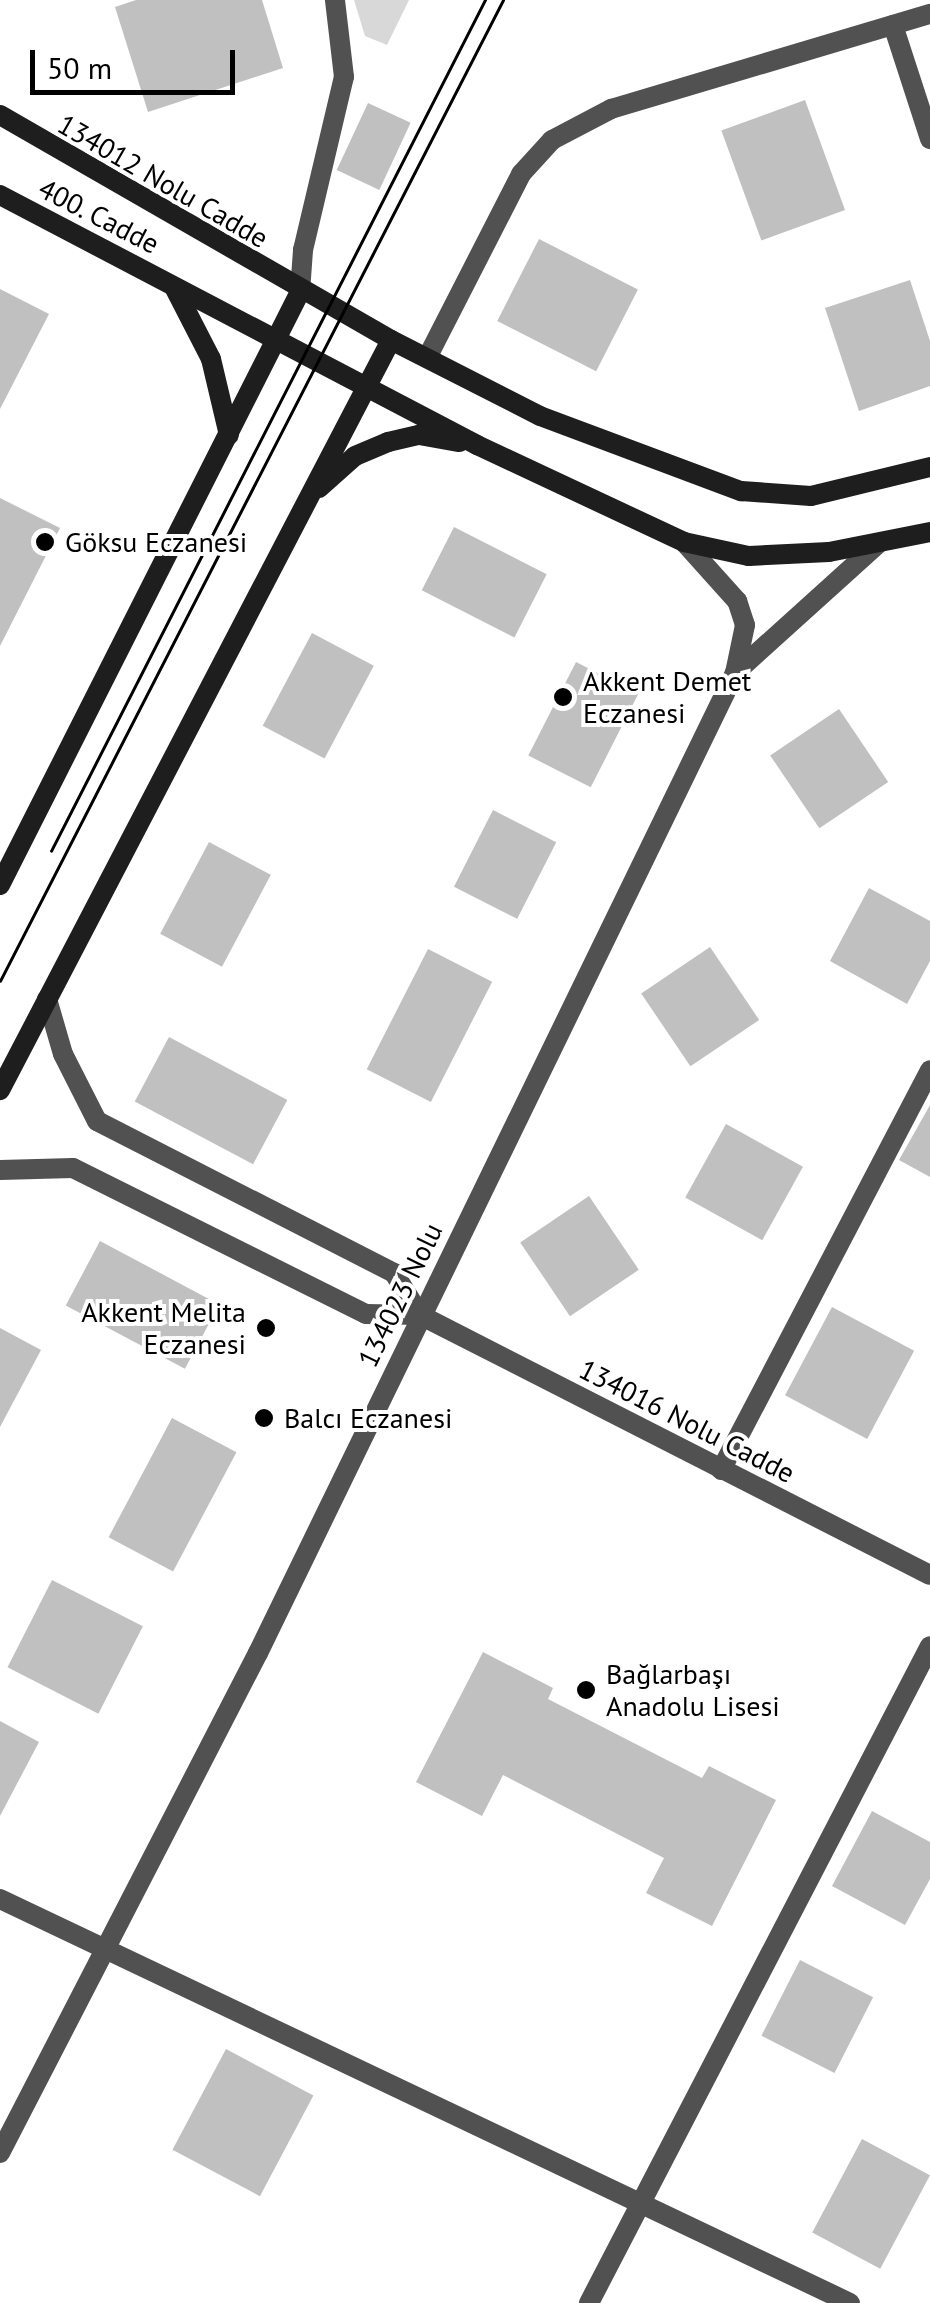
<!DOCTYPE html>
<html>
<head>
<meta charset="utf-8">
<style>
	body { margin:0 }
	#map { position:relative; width:930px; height:2303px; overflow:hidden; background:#fff; font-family:"PT Sans",sans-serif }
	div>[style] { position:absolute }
	.green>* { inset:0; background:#d8d8d8 }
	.building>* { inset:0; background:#c0c0c0; transform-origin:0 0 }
	.minor>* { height:20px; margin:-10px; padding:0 10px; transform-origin:10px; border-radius:10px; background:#515151 }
	.tertiary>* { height:20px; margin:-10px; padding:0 10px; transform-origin:10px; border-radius:10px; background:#515151 }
	.secondary>* { height:20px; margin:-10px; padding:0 10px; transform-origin:10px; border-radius:10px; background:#1e1e1e }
	.tram>* { height:2.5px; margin:-1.25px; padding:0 1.25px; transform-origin:1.25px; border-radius:1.25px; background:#000 }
	.dots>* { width:28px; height:28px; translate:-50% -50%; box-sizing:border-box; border:5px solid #fff; border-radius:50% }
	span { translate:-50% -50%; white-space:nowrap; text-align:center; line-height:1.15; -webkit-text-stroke:8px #fff; paint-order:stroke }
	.street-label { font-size:28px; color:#000 }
	.poi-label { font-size:28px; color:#000 }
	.left { translate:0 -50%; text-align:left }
	.right { translate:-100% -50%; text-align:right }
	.scale { position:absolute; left:30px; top:50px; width:205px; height:45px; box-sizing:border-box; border:5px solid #000; border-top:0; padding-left:12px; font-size:30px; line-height:35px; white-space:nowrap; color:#000; -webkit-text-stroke:8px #fff; paint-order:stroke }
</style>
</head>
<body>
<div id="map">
	<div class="green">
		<div style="clip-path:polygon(354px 0,409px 0,387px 45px,365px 36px)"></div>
	</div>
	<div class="building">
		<div style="clip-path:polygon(136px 0,262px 0,283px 68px,148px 112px,115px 7px)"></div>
		<div style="left:805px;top:100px;width:117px;height:89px;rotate:70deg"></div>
		<div style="left:368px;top:103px;width:47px;height:74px;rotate:25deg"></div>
		<div style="left:539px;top:239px;width:111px;height:92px;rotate:27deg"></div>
		<div style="clip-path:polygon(910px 280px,930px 341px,930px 386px,859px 411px,825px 308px)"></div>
		<div style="clip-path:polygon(0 289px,49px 314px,0 409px)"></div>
		<div style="clip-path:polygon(0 498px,60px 528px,0 646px)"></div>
		<div style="left:454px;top:527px;width:104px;height:71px;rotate:27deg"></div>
		<div style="left:312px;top:633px;width:70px;height:105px;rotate:28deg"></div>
		<div style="left:576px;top:662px;width:70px;height:105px;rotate:27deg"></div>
		<div style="left:839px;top:709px;width:88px;height:83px;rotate:56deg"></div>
		<div style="left:493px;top:810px;width:71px;height:86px;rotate:27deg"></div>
		<div style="left:209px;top:842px;width:70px;height:104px;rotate:28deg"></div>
		<div style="clip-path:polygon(869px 888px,930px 921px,930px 961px,907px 1004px,830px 961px)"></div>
		<div style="left:710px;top:947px;width:88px;height:83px;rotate:56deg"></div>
		<div style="left:428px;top:949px;width:72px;height:135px;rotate:27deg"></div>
		<div style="left:169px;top:1037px;width:134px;height:73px;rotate:28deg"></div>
		<div style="clip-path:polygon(930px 1105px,930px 1177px,899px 1160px)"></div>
		<div style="left:726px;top:1124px;width:88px;height:84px;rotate:29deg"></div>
		<div style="left:589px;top:1196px;width:89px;height:83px;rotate:56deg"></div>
		<div style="left:100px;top:1241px;width:135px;height:73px;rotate:28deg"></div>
		<div style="left:832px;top:1307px;width:93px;height:100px;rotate:28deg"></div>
		<div style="clip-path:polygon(0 1328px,41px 1350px,0 1427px)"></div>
		<div style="left:172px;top:1418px;width:73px;height:135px;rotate:28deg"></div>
		<div style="left:52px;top:1580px;width:102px;height:98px;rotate:27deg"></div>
		<div style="clip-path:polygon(483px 1652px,553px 1688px,548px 1699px,702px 1778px,709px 1766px,776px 1800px,712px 1926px,646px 1893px,664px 1858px,503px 1775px,482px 1816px,416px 1782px)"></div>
		<div style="clip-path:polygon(0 1721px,39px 1742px,0 1816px)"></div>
		<div style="clip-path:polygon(872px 1811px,930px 1842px,930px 1879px,905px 1925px,832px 1886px)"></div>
		<div style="left:800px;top:1960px;width:82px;height:85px;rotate:27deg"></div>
		<div style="left:226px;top:2049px;width:99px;height:114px;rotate:28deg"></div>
		<div style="left:862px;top:2139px;width:77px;height:106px;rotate:28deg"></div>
	</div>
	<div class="minor">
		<div style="left:893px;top:25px;width:120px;rotate:72deg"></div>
		<div style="left:300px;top:292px;width:42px;rotate:-85.9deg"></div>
		<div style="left:303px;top:250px;width:178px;rotate:-76.7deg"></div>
		<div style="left:344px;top:77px;width:78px;rotate:-96.7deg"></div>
		<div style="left:427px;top:358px;width:207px;rotate:-62.9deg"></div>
		<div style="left:521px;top:174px;width:46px;rotate:-47.6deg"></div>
		<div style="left:552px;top:140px;width:67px;rotate:-27.7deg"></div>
		<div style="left:611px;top:109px;width:333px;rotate:-16.6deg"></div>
		<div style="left:735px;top:673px;width:193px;rotate:-42.1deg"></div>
		<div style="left:721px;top:1470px;width:451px;rotate:-62.4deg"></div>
		<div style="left:0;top:1899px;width:941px;rotate:25.42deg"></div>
		<div style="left:0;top:2153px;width:563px;rotate:-62.71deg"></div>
		<div style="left:258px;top:1653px;width:1090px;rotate:-64.05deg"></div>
		<div style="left:735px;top:673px;width:49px;rotate:-78.2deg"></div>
		<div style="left:745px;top:625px;width:25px;rotate:-108deg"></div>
		<div style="left:737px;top:601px;width:79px;rotate:-131.9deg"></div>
		<div style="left:589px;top:2303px;width:740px;rotate:-62.57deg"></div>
	</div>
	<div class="tertiary">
		<div style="left:47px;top:999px;width:57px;rotate:73.8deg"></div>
		<div style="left:63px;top:1054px;width:75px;rotate:63.1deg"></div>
		<div style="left:97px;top:1121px;width:334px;rotate:27.1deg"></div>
		<div style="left:394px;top:1273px;width:49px;rotate:58.2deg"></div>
		<div style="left:0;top:1170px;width:73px;rotate:-1.6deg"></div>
		<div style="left:73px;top:1168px;width:327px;rotate:26.5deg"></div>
		<div style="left:366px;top:1314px;width:54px;rotate:1.1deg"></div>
		<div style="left:420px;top:1315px;width:572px;rotate:27.01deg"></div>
	</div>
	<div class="secondary">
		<div style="left:0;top:115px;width:451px;rotate:29.9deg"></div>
		<div style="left:391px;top:340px;width:846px;rotate:117.53deg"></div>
		<div style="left:0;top:195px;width:539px;rotate:27.66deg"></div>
		<div style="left:477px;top:445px;width:229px;rotate:25.1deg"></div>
		<div style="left:684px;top:542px;width:66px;rotate:12.2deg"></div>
		<div style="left:749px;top:556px;width:80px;rotate:-2.9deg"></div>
		<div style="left:829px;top:552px;width:103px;rotate:-11.2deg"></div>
		<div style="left:174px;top:287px;width:81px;rotate:62.8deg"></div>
		<div style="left:211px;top:359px;width:78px;rotate:76.7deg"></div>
		<div style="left:391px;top:340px;width:167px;rotate:27deg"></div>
		<div style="left:540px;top:416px;width:215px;rotate:20.5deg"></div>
		<div style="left:741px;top:491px;width:70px;rotate:4.1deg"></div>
		<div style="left:811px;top:496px;width:122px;rotate:-13.7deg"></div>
		<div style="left:319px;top:488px;width:48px;rotate:-41.6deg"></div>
		<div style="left:355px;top:456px;width:36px;rotate:-23deg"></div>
		<div style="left:388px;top:442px;width:32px;rotate:-13deg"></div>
		<div style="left:419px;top:435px;width:41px;rotate:9.9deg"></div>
		<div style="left:0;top:885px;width:665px;rotate:-63.17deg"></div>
	</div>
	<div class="tram">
		<div style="left:51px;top:851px;width:955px;rotate:-62.98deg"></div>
		<div style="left:0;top:981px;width:1102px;rotate:-62.85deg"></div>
	</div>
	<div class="dots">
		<div style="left:45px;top:542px;background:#000"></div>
		<div style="left:563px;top:697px;background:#000"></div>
		<div style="left:266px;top:1328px;background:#000"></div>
		<div style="left:264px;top:1418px;background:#000"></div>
		<div style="left:586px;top:1690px;background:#000"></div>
	</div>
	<div class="street-label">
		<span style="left:163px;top:181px;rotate:30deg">134012 Nolu Cadde</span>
		<span style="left:99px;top:216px;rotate:27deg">400. Cadde</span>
		<span style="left:400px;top:1295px;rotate:-64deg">134023 Nolu</span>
		<span style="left:687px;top:1421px;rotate:27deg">134016 Nolu Cadde</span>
	</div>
	<div class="poi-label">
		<span class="left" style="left:65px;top:542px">Göksu Eczanesi</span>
		<span class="left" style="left:583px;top:697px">Akkent Demet<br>Eczanesi</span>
		<span class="right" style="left:246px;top:1328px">Akkent Melita<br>Eczanesi</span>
		<span class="left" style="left:284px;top:1418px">Balcı Eczanesi</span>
		<span class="left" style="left:606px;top:1690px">Bağlarbaşı<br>Anadolu Lisesi</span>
	</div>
	<div class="scale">50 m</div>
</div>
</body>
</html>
